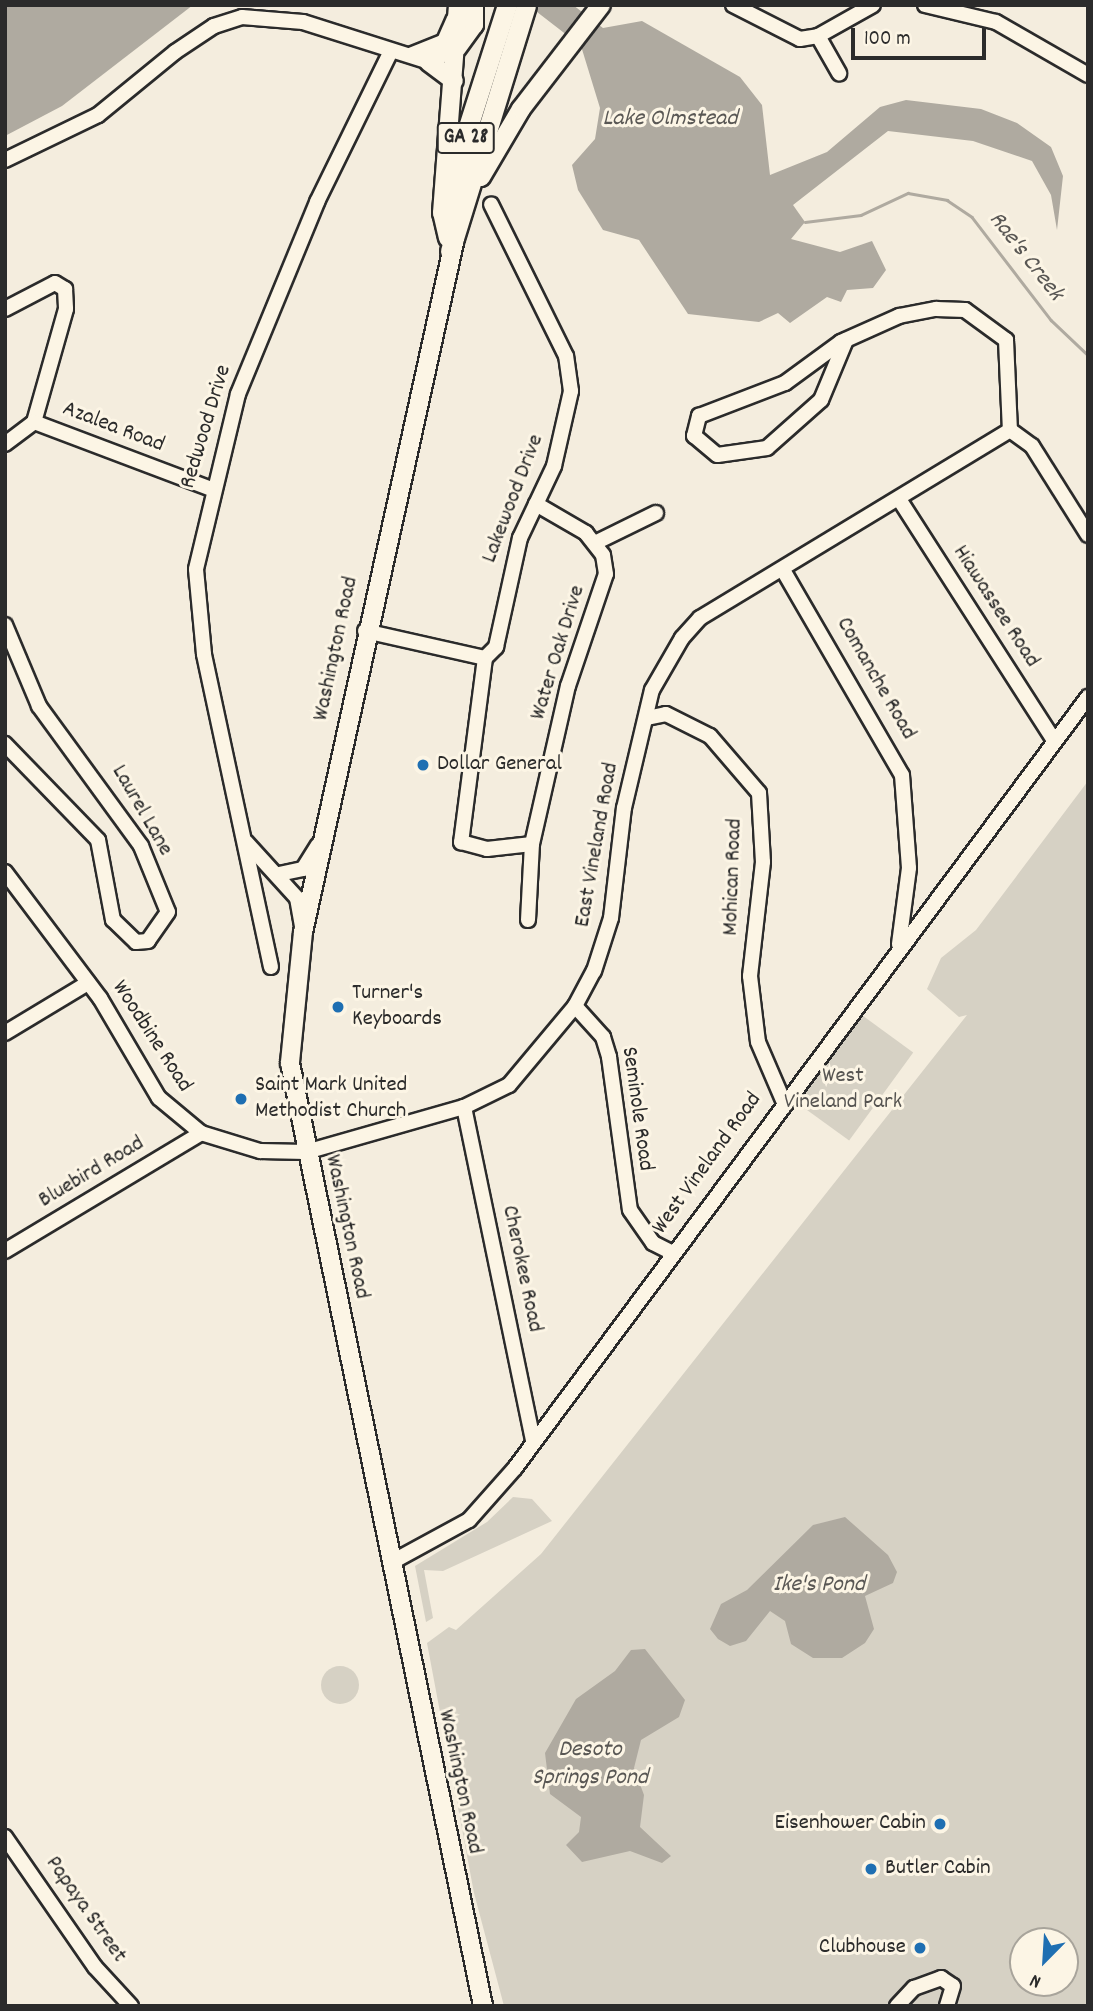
<!DOCTYPE html>
<html>
<head>
<meta charset="utf-8">
<style>
	body { margin:0 }
	#map { position:relative; width:1093px; height:2011px; overflow:hidden; background:#f4edde; font-family:Dekko,sans-serif }
	div>[style] { position:absolute }
	.green>* { inset:0; background:#d6d1c4; transform-origin:0 0 }
	.round { border-radius:50% }
	.water>* { inset:0; background:#afaaa0 }
	.stream>* { height:2.5px; margin:-1.25px; padding:0 1.25px; transform-origin:1.25px; border-radius:1.25px; background:#afaaa0 }
	.roads { filter:drop-shadow(2px 0 #2b2b2b) drop-shadow(-2px 0 #2b2b2b) drop-shadow(0 2px #2b2b2b) drop-shadow(0 -2px #2b2b2b) }
	.minor>* { height:14px; margin:-7px; padding:0 7px; transform-origin:7px; border-radius:7px; background:#fcf5e5 }
	.major>* { height:18px; margin:-9px; padding:0 9px; transform-origin:9px; border-radius:9px; background:#fcf5e5 }
	.highway>* { height:19px; margin:-9.5px; padding:0 9.5px; transform-origin:9.5px; border-radius:9.5px; background:#fcf5e5 }
	.dots>* { width:19px; height:19px; translate:-50% -50%; box-sizing:border-box; border:4px solid #fcf5e5; border-radius:50% }
	span { translate:-50% -50%; white-space:nowrap; text-align:center; line-height:1.15; -webkit-text-stroke:6px #fcf5e5; paint-order:stroke }
	.shield-label span { padding:2px 5px; background:#fcf5e5; border:2px solid; border-radius:5px; -webkit-text-stroke-width:0 }
	.shield-label { font-size:21px; color:#2b2b2b; font-weight:700 }
	.street-label { font-size:23px; color:#2b2b2b }
	.poi-label { font-size:23px; color:#2b2b2b }
	.left { translate:0 -50%; text-align:left }
	.right { translate:-100% -50%; text-align:right }
	.park-label { font-size:23px; color:#565451 }
	.water-label { font-size:24px; color:#595754; font-style:italic }
	.frame { position:absolute; inset:0; border:7px solid #2b2b2b; pointer-events:none }
	.north { position:absolute; left:1009px; top:1927px; width:70px; height:70px; box-sizing:border-box; background:#fcf5e5; border:2px solid #a8a49b; border-radius:50%; rotate:204deg; font-size:19px; font-weight:700; line-height:28px; text-align:center; color:#2b2b2b }
	.north::after { content:''; display:block; margin:auto; width:24px; height:32px; background:#1f6fb2; clip-path:polygon(50% 0,100% 100%,50% 72%,0 100%) }
	.scale { position:absolute; left:851px; top:28px; width:135px; height:32px; box-sizing:border-box; border:4px solid #2b2b2b; border-top:0; padding-left:9px; font-size:21px; line-height:24px; white-space:nowrap; color:#2b2b2b; -webkit-text-stroke:5px #fcf5e5; paint-order:stroke }
</style>
</head>
<body>
<div id="map">
	<div class="green">
		<div style="clip-path:polygon(evenodd,1088px 781px,1088px 2006px,504px 2006px,474px 1893px,427px 1643px,449px 1627px,456px 1630px,541px 1554px,967px 1015px,959px 1017px,927px 989px,941px 958px,976px 930px,1088px 781px,1023px 1941px,1065px 1941px,1065px 1983px,1023px 1983px,1023px 1941px)"></div>
		<div style="left:859px;top:1013px;width:67px;height:109px;rotate:36deg"></div>
		<div style="clip-path:polygon(513px 1497px,532px 1499px,552px 1521px,443px 1571px,424px 1570px,433px 1618px,426px 1622px,415px 1566px,487px 1522px)"></div>
		<div class="round" style="left:321px;top:1666px;width:38px;height:38px"></div>
	</div>
	<div class="water">
		<div style="clip-path:polygon(5px 5px,193px 5px,62px 106px,5px 136px)"></div>
		<div style="clip-path:polygon(528px 5px,573px 5px,603px 28px,642px 21px,740px 77px,762px 105px,770px 175px,827px 152px,880px 107px,906px 100px,981px 109px,1017px 123px,1051px 147px,1063px 176px,1057px 230px,1051px 195px,1032px 161px,973px 141px,888px 131px,793px 205px,805px 222px,791px 239px,840px 252px,872px 241px,886px 270px,873px 288px,847px 290px,841px 302px,827px 297px,790px 323px,778px 313px,759px 322px,688px 314px,639px 240px,603px 230px,578px 190px,572px 165px,595px 139px,600px 108px,581px 46px)"></div>
		<div style="clip-path:polygon(845px 1517px,888px 1555px,897px 1572px,893px 1583px,865px 1596px,874px 1629px,865px 1643px,842px 1658px,813px 1658px,791px 1644px,785px 1621px,770px 1611px,746px 1641px,730px 1646px,718px 1639px,710px 1629px,721px 1604px,747px 1590px,813px 1525px)"></div>
		<div style="clip-path:polygon(645px 1649px,685px 1700px,679px 1717px,641px 1740px,634px 1768px,644px 1795px,640px 1827px,671px 1856px,662px 1863px,630px 1851px,582px 1862px,566px 1845px,579px 1832px,581px 1817px,550px 1794px,545px 1753px,576px 1699px,615px 1671px,631px 1650px)"></div>
	</div>
	<div class="stream">
		<div style="left:805px;top:222px;width:56px;rotate:-7.1deg"></div>
		<div style="left:861px;top:215px;width:52px;rotate:-25.1deg"></div>
		<div style="left:908px;top:193px;width:40px;rotate:10deg"></div>
		<div style="left:947px;top:200px;width:30px;rotate:34deg"></div>
		<div style="left:972px;top:217px;width:130px;rotate:52.5deg"></div>
		<div style="left:1051px;top:320px;width:51px;rotate:43.4deg"></div>
	</div>
	<div class="roads">
		<div class="minor">
			<div style="left:733px;top:5px;width:75px;rotate:26.9deg"></div>
			<div style="left:800px;top:39px;width:18px;rotate:-9deg"></div>
			<div style="left:818px;top:36px;width:63px;rotate:-29.4deg"></div>
			<div style="left:925px;top:5px;width:73px;rotate:13.5deg"></div>
			<div style="left:996px;top:22px;width:106px;rotate:29.9deg"></div>
			<div style="left:818px;top:36px;width:43px;rotate:60.4deg"></div>
			<div style="left:410px;top:55px;width:37px;rotate:-22deg"></div>
			<div style="left:444px;top:41px;width:24px;rotate:-66deg"></div>
			<div style="left:5px;top:160px;width:103px;rotate:-25.8deg"></div>
			<div style="left:98px;top:115px;width:99px;rotate:-39.3deg"></div>
			<div style="left:175px;top:52px;width:47px;rotate:-33.7deg"></div>
			<div style="left:214px;top:26px;width:29px;rotate:-18deg"></div>
			<div style="left:242px;top:17px;width:61px;rotate:4.7deg"></div>
			<div style="left:303px;top:22px;width:132px;rotate:17.6deg"></div>
			<div style="left:429px;top:62px;width:31px;rotate:-27deg"></div>
			<div style="left:5px;top:309px;width:56px;rotate:-27.5deg"></div>
			<div style="left:55px;top:283px;width:12px;rotate:31deg"></div>
			<div style="left:65px;top:289px;width:20px;rotate:87deg"></div>
			<div style="left:66px;top:309px;width:117px;rotate:105.8deg"></div>
			<div style="left:846px;top:340px;width:65px;rotate:112.6deg"></div>
			<div style="left:821px;top:400px;width:72px;rotate:138.4deg"></div>
			<div style="left:767px;top:448px;width:50px;rotate:172deg"></div>
			<div style="left:717px;top:455px;width:30px;rotate:-140deg"></div>
			<div style="left:694px;top:436px;width:21px;rotate:-76deg"></div>
			<div style="left:699px;top:416px;width:92px;rotate:-21deg"></div>
			<div style="left:785px;top:383px;width:69px;rotate:-36.2deg"></div>
			<div style="left:841px;top:342px;width:64px;rotate:-24.1deg"></div>
			<div style="left:899px;top:316px;width:38px;rotate:-11deg"></div>
			<div style="left:936px;top:309px;width:29px;rotate:2deg"></div>
			<div style="left:965px;top:310px;width:51px;rotate:36.2deg"></div>
			<div style="left:1006px;top:340px;width:90px;rotate:87.5deg"></div>
			<div style="left:1010px;top:430px;width:27px;rotate:36deg"></div>
			<div style="left:1032px;top:446px;width:105px;rotate:57.8deg"></div>
			<div style="left:5px;top:444px;width:36px;rotate:-37deg"></div>
			<div style="left:34px;top:422px;width:189px;rotate:20.7deg"></div>
			<div style="left:899px;top:499px;width:287px;rotate:57.3deg"></div>
			<div style="left:595px;top:543px;width:68px;rotate:-26.2deg"></div>
			<div style="left:783px;top:570px;width:237px;rotate:59.9deg"></div>
			<div style="left:902px;top:775px;width:93px;rotate:85.7deg"></div>
			<div style="left:909px;top:868px;width:77px;rotate:97.5deg"></div>
			<div style="left:5px;top:625px;width:88px;rotate:67.2deg"></div>
			<div style="left:39px;top:706px;width:173px;rotate:53.9deg"></div>
			<div style="left:141px;top:846px;width:71px;rotate:67.8deg"></div>
			<div style="left:168px;top:912px;width:35px;rotate:125deg"></div>
			<div style="left:148px;top:941px;width:12px;rotate:175deg"></div>
			<div style="left:136px;top:942px;width:32px;rotate:-136deg"></div>
			<div style="left:113px;top:920px;width:81px;rotate:-100.6deg"></div>
			<div style="left:98px;top:840px;width:134px;rotate:-134.1deg"></div>
			<div style="left:365px;top:631px;width:123px;rotate:12.7deg"></div>
			<div style="left:485px;top:658px;width:16px;rotate:-45deg"></div>
			<div style="left:496px;top:647px;width:112px;rotate:-77.6deg"></div>
			<div style="left:520px;top:538px;width:80px;rotate:-64.7deg"></div>
			<div style="left:554px;top:466px;width:77px;rotate:-77.2deg"></div>
			<div style="left:571px;top:391px;width:35px;rotate:-98deg"></div>
			<div style="left:566px;top:356px;width:169px;rotate:-116.3deg"></div>
			<div style="left:485px;top:658px;width:186px;rotate:97.4deg"></div>
			<div style="left:461px;top:842px;width:27px;rotate:15deg"></div>
			<div style="left:487px;top:849px;width:45px;rotate:-6.3deg"></div>
			<div style="left:532px;top:844px;width:162px;rotate:-77.2deg"></div>
			<div style="left:568px;top:686px;width:118px;rotate:-71.3deg"></div>
			<div style="left:606px;top:574px;width:19px;rotate:-99deg"></div>
			<div style="left:603px;top:555px;width:28px;rotate:-128deg"></div>
			<div style="left:586px;top:533px;width:58px;rotate:-149.9deg"></div>
			<div style="left:647px;top:718px;width:19px;rotate:-12deg"></div>
			<div style="left:666px;top:714px;width:49px;rotate:26.6deg"></div>
			<div style="left:710px;top:736px;width:75px;rotate:49.3deg"></div>
			<div style="left:759px;top:793px;width:69px;rotate:86.7deg"></div>
			<div style="left:763px;top:862px;width:115px;rotate:96.5deg"></div>
			<div style="left:750px;top:976px;width:66px;rotate:83.1deg"></div>
			<div style="left:758px;top:1042px;width:63px;rotate:66.7deg"></div>
			<div style="left:246px;top:842px;width:76px;rotate:47.7deg"></div>
			<div style="left:297px;top:898px;width:29px;rotate:80deg"></div>
			<div style="left:5px;top:872px;width:158px;rotate:53deg"></div>
			<div style="left:100px;top:998px;width:116px;rotate:59.5deg"></div>
			<div style="left:159px;top:1098px;width:55px;rotate:39.8deg"></div>
			<div style="left:201px;top:1133px;width:62px;rotate:17deg"></div>
			<div style="left:260px;top:1151px;width:46px;rotate:1.2deg"></div>
			<div style="left:306px;top:1152px;width:164px;rotate:-15.9deg"></div>
			<div style="left:464px;top:1107px;width:50px;rotate:-26.1deg"></div>
			<div style="left:509px;top:1085px;width:103px;rotate:-50.1deg"></div>
			<div style="left:575px;top:1006px;width:40px;rotate:-62deg"></div>
			<div style="left:594px;top:971px;width:56px;rotate:-72.2deg"></div>
			<div style="left:611px;top:918px;width:111px;rotate:-83.3deg"></div>
			<div style="left:624px;top:808px;width:121px;rotate:-76.7deg"></div>
			<div style="left:652px;top:690px;width:60px;rotate:-60deg"></div>
			<div style="left:682px;top:638px;width:27px;rotate:-48deg"></div>
			<div style="left:700px;top:618px;width:363px;rotate:-31.2deg"></div>
			<div style="left:279px;top:874px;width:25px;rotate:-12deg"></div>
			<div style="left:303px;top:869px;width:28px;rotate:-58deg"></div>
			<div style="left:528px;top:920px;width:76px;rotate:-87deg"></div>
			<div style="left:271px;top:967px;width:320px;rotate:-102.1deg"></div>
			<div style="left:204px;top:654px;width:85px;rotate:-95.4deg"></div>
			<div style="left:196px;top:569px;width:180px;rotate:-76.5deg"></div>
			<div style="left:238px;top:394px;width:208px;rotate:-67.6deg"></div>
			<div style="left:317px;top:202px;width:168px;rotate:-63.9deg"></div>
			<div style="left:575px;top:1006px;width:42px;rotate:47.9deg"></div>
			<div style="left:603px;top:1037px;width:21px;rotate:73deg"></div>
			<div style="left:609px;top:1057px;width:154px;rotate:82.2deg"></div>
			<div style="left:630px;top:1210px;width:40px;rotate:55.1deg"></div>
			<div style="left:653px;top:1243px;width:20px;rotate:27deg"></div>
			<div style="left:5px;top:1033px;width:97px;rotate:-31.1deg"></div>
			<div style="left:464px;top:1107px;width:340px;rotate:78.3deg"></div>
			<div style="left:5px;top:1251px;width:229px;rotate:-31deg"></div>
			<div style="left:392px;top:1562px;width:88px;rotate:-28.6deg"></div>
			<div style="left:469px;top:1520px;width:69px;rotate:-48.5deg"></div>
			<div style="left:515px;top:1468px;width:961px;rotate:-53.38deg"></div>
			<div style="left:5px;top:1837px;width:158px;rotate:55.3deg"></div>
			<div style="left:95px;top:1967px;width:53px;rotate:47.3deg"></div>
			<div style="left:897px;top:2006px;width:25px;rotate:-47deg"></div>
			<div style="left:914px;top:1988px;width:29px;rotate:-20deg"></div>
			<div style="left:941px;top:1978px;width:14px;rotate:34deg"></div>
			<div style="left:953px;top:1986px;width:21px;rotate:107deg"></div>
		</div>
		<div class="major">
			<div style="left:457px;top:48px;width:29px;rotate:-54deg"></div>
			<div style="left:474px;top:25px;width:20px;rotate:-90deg"></div>
			<div style="left:429px;top:62px;width:31px;rotate:37deg"></div>
			<div style="left:481px;top:177px;width:79px;rotate:-59.5deg"></div>
			<div style="left:521px;top:109px;width:131px;rotate:-52.4deg"></div>
			<div style="left:448px;top:238px;width:26px;rotate:-103deg"></div>
			<div style="left:442px;top:213px;width:209px;rotate:-85.6deg"></div>
			<div style="left:455px;top:238px;width:710px;rotate:102.35deg"></div>
			<div style="left:303px;top:932px;width:132px;rotate:95.7deg"></div>
			<div style="left:290px;top:1063px;width:963px;rotate:78.43deg"></div>
		</div>
		<div class="highway">
			<div style="left:452px;top:222px;width:96px;rotate:-80.4deg"></div>
			<div style="left:468px;top:127px;width:128px;rotate:-72.3deg"></div>
			<div style="left:450px;top:251px;width:257px;rotate:-72.8deg"></div>
		</div>
	</div>
	<div class="dots">
		<div style="left:423px;top:765px;background:#1f6fb2"></div>
		<div style="left:338px;top:1007px;background:#1f6fb2"></div>
		<div style="left:241px;top:1099px;background:#1f6fb2"></div>
		<div style="left:940px;top:1824px;background:#1f6fb2"></div>
		<div style="left:871px;top:1869px;background:#1f6fb2"></div>
		<div style="left:920px;top:1948px;background:#1f6fb2"></div>
	</div>
	<div class="shield-label">
		<span style="left:466px;top:138px">GA 28</span>
	</div>
	<div class="street-label">
		<span style="left:207px;top:427px;rotate:-73deg">Redwood Drive</span>
		<span style="left:113px;top:428px;rotate:21deg">Azalea Road</span>
		<span style="left:514px;top:499px;rotate:-69deg">Lakewood Drive</span>
		<span style="left:995px;top:607px;rotate:57deg">Hiawassee Road</span>
		<span style="left:337px;top:649px;rotate:-78deg">Washington Road</span>
		<span style="left:559px;top:653px;rotate:-73deg">Water Oak Drive</span>
		<span style="left:875px;top:679px;rotate:60deg">Comanche Road</span>
		<span style="left:141px;top:811px;rotate:60deg">Laurel Lane</span>
		<span style="left:598px;top:845px;rotate:-80deg">East Vineland Road</span>
		<span style="left:734px;top:877px;rotate:-88deg">Mohican Road</span>
		<span style="left:151px;top:1037px;rotate:57deg">Woodbine Road</span>
		<span style="left:636px;top:1109px;rotate:82deg">Seminole Road</span>
		<span style="left:708px;top:1164px;rotate:-54deg">West Vineland Road</span>
		<span style="left:92px;top:1173px;rotate:-31deg">Bluebird Road</span>
		<span style="left:346px;top:1227px;rotate:78deg">Washington Road</span>
		<span style="left:521px;top:1269px;rotate:78deg">Cherokee Road</span>
		<span style="left:459px;top:1782px;rotate:78deg">Washington Road</span>
		<span style="left:85px;top:1910px;rotate:55deg">Papaya Street</span>
	</div>
	<div class="poi-label">
		<span class="left" style="left:437px;top:765px">Dollar General</span>
		<span class="left" style="left:352px;top:1007px">Turner's<br>Keyboards</span>
		<span class="left" style="left:255px;top:1099px">Saint Mark United<br>Methodist Church</span>
		<span class="right" style="left:926px;top:1824px">Eisenhower Cabin</span>
		<span class="left" style="left:885px;top:1869px">Butler Cabin</span>
		<span class="right" style="left:906px;top:1948px">Clubhouse</span>
	</div>
	<div class="park-label">
		<span style="left:843px;top:1090px">West<br>Vineland Park</span>
	</div>
	<div class="water-label">
		<span style="left:670px;top:120px">Lake Olmstead</span>
		<span style="left:1025px;top:257px;rotate:52deg">Rae's Creek</span>
		<span style="left:819px;top:1586px">Ike's Pond</span>
		<span style="left:590px;top:1765px">Desoto<br>Springs Pond</span>
	</div>
	<div class="frame"></div>
	<div class="north">N</div>
	<div class="scale">100 m</div>
</div>
</body>
</html>
